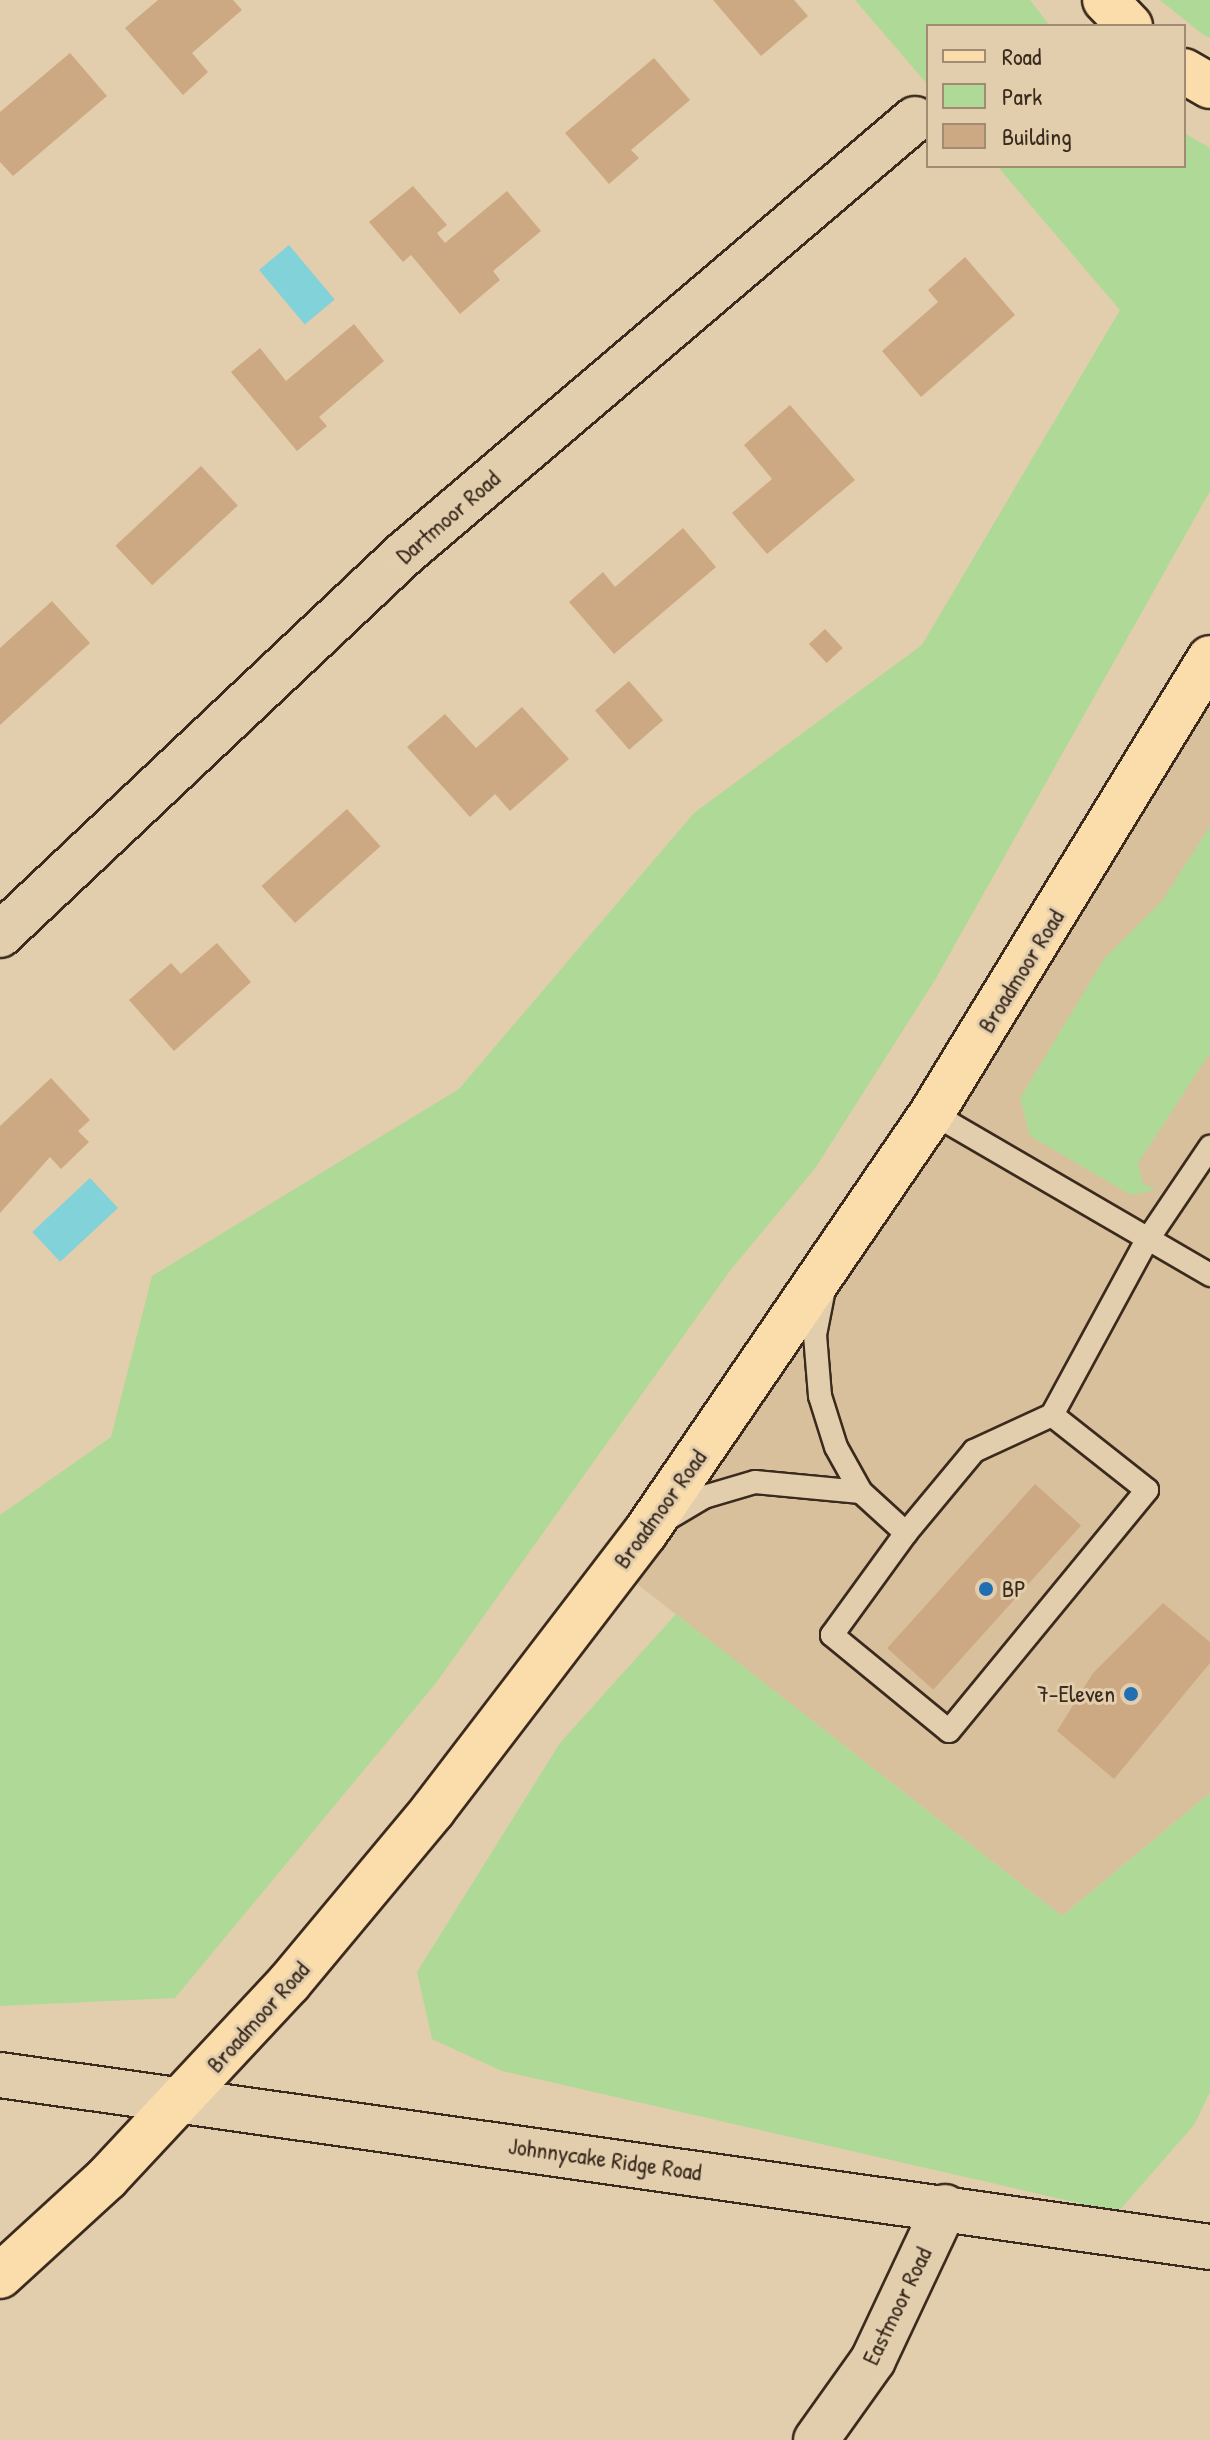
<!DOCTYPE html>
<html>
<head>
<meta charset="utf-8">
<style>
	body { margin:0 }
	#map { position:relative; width:1210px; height:2440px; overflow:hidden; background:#e2ceac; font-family:"Patrick Hand",sans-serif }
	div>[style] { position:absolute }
	.built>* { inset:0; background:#d9c09d }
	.green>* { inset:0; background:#afd997 }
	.water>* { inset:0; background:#81d2d9; transform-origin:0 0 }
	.building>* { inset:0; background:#cda983; transform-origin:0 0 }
	.roads { filter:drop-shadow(2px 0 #3b2a1e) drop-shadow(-2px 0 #3b2a1e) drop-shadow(0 2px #3b2a1e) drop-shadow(0 -2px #3b2a1e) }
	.service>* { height:22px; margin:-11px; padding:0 11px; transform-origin:11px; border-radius:11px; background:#e2ceac }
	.minor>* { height:44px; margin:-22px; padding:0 22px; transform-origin:22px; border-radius:22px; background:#e2ceac }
	.secondary>* { height:44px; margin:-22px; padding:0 22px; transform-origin:22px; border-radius:22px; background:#e2ceac }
	.primary>* { height:44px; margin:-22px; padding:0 22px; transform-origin:22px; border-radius:22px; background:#fbddab }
	.motorway>* { height:44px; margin:-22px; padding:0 22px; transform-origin:22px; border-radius:22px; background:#fbddab }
	.dots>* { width:22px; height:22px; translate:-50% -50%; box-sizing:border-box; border:4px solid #e2ceac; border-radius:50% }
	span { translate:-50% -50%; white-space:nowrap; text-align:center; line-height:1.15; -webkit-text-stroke:6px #e2ceac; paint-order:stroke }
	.street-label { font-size:24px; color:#3b2a1e }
	.poi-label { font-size:24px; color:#3b2a1e }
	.left { translate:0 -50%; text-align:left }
	.right { translate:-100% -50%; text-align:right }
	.legend { position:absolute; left:926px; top:24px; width:260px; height:144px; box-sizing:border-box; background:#e2ceac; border:2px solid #9f8c73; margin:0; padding:10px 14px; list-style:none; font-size:24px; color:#3b2a1e }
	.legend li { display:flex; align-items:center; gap:16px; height:40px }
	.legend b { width:40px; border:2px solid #9f8c73 }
</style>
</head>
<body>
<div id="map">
	<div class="built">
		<div style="clip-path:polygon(1210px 683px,1210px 1793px,1062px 1916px,632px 1580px)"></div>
	</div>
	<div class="green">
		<div style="clip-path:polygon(855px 0,1030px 0,1050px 26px,928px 26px,928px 85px)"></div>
		<div style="clip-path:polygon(1160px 0,1210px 0,1210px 38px,1201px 33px)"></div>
		<div style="clip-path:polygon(1184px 133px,1210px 148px,1210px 491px,935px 980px,816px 1167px,729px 1272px,436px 1683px,175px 1998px,0 2006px,0 1515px,111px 1437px,152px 1276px,459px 1089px,694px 813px,922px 645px,1120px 310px,997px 166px,1184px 166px)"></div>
		<div style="clip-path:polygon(1210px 826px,1210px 1053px,1138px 1163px,1142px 1182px,1155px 1190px,1131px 1195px,1030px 1136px,1020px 1098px,1104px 959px,1162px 901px)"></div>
		<div style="clip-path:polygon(676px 1614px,1062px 1916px,1210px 1793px,1210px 2092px,1194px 2125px,1118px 2212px,502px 2071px,432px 2039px,417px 1972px,560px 1743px)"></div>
	</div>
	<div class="water">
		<div style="left:289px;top:245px;width:71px;height:39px;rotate:50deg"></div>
		<div style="left:90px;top:1178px;width:41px;height:79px;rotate:47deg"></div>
	</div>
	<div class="building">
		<div style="clip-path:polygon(158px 0,233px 0,242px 10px,192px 53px,208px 72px,183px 95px,125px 28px)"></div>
		<div style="clip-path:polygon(713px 0,794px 0,808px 16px,761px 56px)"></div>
		<div style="clip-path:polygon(70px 53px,107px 96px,13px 176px,0 162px,0 112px)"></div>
		<div style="clip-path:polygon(654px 58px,690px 100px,631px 150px,639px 158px,609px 184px,565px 133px)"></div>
		<div style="clip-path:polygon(413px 186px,447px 225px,437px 233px,445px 243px,507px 191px,541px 231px,493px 271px,500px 280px,460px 314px,411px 255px,403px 262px,369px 222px)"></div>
		<div style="clip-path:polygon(965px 257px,1015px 315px,921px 397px,882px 351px,938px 302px,928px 290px)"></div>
		<div style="clip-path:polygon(354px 324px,384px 361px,319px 417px,327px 426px,297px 451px,231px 372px,260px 348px,286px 381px)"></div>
		<div style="clip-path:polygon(790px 405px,855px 480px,767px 554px,732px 513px,772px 479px,744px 445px)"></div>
		<div style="left:201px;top:466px;width:54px;height:117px;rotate:47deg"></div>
		<div style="clip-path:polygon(683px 528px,716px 567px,614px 654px,569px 602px,603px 572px,615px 587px)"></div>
		<div style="clip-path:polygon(52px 601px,90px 643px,0 725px,0 648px)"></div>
		<div style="left:825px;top:629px;width:26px;height:22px;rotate:47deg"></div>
		<div style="left:629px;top:681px;width:52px;height:45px;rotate:49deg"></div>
		<div style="clip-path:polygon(522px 707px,569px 759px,510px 811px,495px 794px,470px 817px,407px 747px,445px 714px,476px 748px)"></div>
		<div style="left:347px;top:809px;width:50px;height:115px;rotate:48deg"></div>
		<div style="clip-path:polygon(217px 943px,251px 982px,174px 1051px,129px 1000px,171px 963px,181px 974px)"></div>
		<div style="clip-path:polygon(51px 1078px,90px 1120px,78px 1131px,89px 1142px,61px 1169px,50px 1157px,0 1213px,0 1126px)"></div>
		<div style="left:1035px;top:1484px;width:62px;height:221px;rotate:42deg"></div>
		<div style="clip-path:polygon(1163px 1603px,1210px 1642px,1210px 1663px,1114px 1779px,1057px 1731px,1093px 1673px)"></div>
	</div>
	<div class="roads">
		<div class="service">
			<div style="left:932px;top:1113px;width:322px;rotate:30.2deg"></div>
			<div style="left:824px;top:1289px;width:47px;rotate:101.1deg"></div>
			<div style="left:815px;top:1335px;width:61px;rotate:85.3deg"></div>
			<div style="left:820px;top:1396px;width:53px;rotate:72.6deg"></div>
			<div style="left:836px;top:1447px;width:51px;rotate:60.9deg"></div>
			<div style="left:861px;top:1492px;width:61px;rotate:42.3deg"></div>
			<div style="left:906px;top:1533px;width:126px;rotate:126deg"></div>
			<div style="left:832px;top:1635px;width:151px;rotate:39.4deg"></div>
			<div style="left:949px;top:1731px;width:312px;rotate:-50.6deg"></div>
			<div style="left:1147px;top:1490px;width:121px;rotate:-141.7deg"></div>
			<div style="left:667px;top:1519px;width:43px;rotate:-30.7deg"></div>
			<div style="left:704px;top:1497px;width:53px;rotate:-16.4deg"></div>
			<div style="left:755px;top:1482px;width:106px;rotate:5.4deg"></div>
			<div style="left:906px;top:1533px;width:107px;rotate:-50.3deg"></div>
			<div style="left:974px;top:1451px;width:86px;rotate:-24.8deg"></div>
			<div style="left:1052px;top:1415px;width:197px;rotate:-61.5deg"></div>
			<div style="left:1146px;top:1242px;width:115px;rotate:-56deg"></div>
		</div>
		<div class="minor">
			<div style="left:0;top:935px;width:555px;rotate:-43.32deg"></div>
			<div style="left:404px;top:554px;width:671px;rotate:-40.41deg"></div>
			<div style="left:816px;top:2440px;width:98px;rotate:-54.5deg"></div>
			<div style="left:873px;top:2360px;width:169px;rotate:-64.8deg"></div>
		</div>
		<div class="secondary">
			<div style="left:0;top:2075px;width:1222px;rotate:8.09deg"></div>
		</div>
		<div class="primary">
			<div style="left:0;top:2276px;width:145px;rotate:-42.5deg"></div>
			<div style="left:107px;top:2178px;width:267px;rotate:-47deg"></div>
			<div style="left:289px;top:1983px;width:225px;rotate:-50.2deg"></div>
			<div style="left:433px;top:1810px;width:349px;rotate:-52.6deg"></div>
			<div style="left:645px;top:1533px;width:509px;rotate:-55.65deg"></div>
			<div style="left:932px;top:1113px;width:533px;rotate:-58.58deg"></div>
		</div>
		<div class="motorway">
			<div style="left:1105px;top:0;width:36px;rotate:46deg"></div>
			<div style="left:1184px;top:71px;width:30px;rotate:30deg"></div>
		</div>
	</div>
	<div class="dots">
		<div style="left:986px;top:1589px;background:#1f6fb2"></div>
		<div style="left:1131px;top:1694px;background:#1f6fb2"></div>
	</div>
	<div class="street-label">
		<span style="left:448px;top:517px;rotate:-41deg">Dartmoor Road</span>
		<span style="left:1021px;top:971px;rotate:-58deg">Broadmoor Road</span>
		<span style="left:660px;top:1509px;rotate:-54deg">Broadmoor Road</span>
		<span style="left:258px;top:2017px;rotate:-48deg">Broadmoor Road</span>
		<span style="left:605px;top:2159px;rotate:8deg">Johnnycake Ridge Road</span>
		<span style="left:897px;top:2306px;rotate:-64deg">Eastmoor Road</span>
	</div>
	<div class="poi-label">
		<span class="left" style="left:1002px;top:1589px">BP</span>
		<span class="right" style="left:1115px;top:1694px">7-Eleven</span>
	</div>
	<ul class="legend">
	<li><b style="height:10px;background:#fbddab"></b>Road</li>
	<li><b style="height:22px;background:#afd997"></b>Park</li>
	<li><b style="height:22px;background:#cda983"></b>Building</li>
	</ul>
</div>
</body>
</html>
